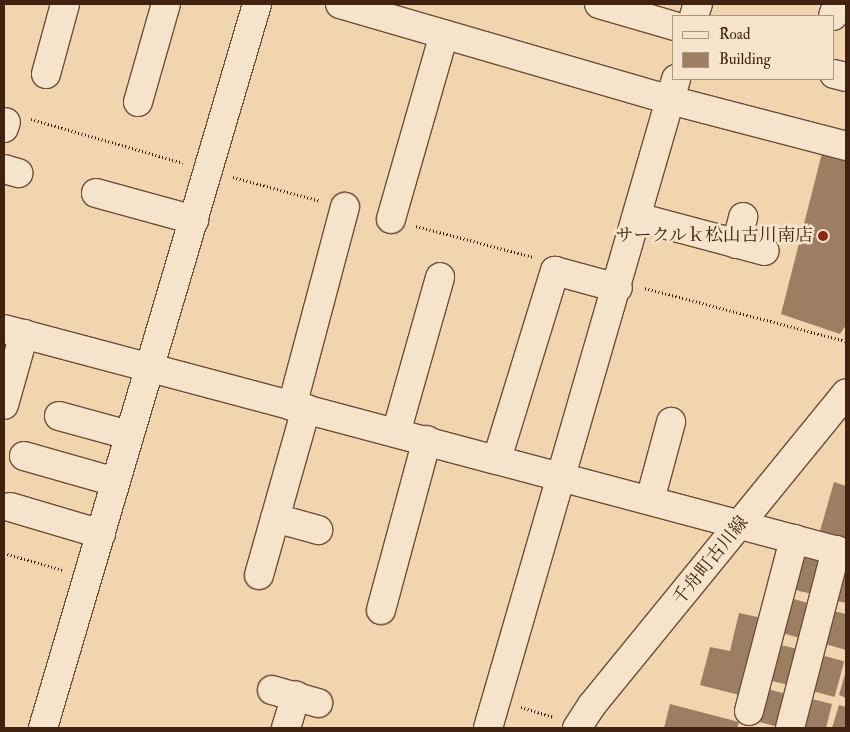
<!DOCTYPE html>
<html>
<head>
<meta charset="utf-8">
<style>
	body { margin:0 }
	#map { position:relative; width:850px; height:732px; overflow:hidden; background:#f0d5af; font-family:"IM FELL Double Pica","Noto Serif JP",serif }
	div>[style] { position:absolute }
	.building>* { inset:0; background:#9c7f62; transform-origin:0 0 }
	.path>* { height:3px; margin-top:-1.5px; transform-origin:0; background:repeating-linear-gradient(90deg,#41210f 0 1px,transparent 0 3.5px) }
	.roads { filter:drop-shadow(1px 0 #6d4e37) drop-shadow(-1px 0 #6d4e37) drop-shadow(0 1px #6d4e37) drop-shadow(0 -1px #6d4e37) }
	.minor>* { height:28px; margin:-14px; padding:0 14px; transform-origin:14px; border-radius:14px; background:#f5e4cb }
	.dots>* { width:14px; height:14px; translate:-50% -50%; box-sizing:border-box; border:2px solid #f5e4cb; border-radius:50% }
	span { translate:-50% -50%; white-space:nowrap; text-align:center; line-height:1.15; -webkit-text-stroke:5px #f5e4cb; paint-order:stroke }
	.poi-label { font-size:18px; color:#41210f }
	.right { translate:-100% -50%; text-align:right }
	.street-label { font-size:18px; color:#41210f }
	.frame { position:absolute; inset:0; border:5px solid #41210f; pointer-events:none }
	.legend { position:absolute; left:672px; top:15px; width:162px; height:65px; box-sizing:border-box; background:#f5e4cb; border:1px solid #ad9680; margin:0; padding:6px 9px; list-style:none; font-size:15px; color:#41210f }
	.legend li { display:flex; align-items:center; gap:10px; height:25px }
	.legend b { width:25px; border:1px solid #ad9680 }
</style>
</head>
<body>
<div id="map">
	<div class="building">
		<div style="clip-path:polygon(822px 153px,846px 158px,846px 325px,840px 334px,781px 314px)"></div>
		<div style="clip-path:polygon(834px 482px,846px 486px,846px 539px,820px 531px)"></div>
		<div style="left:799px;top:552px;width:26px;height:38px;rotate:13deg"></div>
		<div style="clip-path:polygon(842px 565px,846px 566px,846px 603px,833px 600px)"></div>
		<div style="left:787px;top:597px;width:25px;height:36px;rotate:16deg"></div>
		<div style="clip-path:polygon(834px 611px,846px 614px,846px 650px,825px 644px)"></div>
		<div style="clip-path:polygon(739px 613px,762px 618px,743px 696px,700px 685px,710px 647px,730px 651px)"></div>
		<div style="left:776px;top:644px;width:26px;height:37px;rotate:13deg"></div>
		<div style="left:821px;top:655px;width:24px;height:37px;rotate:15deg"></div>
		<div style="clip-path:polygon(846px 671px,846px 698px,839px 695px)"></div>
		<div style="left:764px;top:688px;width:24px;height:34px;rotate:15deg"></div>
		<div style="clip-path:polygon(808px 698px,832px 704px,826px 728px,800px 728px)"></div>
		<div style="clip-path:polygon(670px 704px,739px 722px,737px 728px,664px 728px)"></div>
		<div style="clip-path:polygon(839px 705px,846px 707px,846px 728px,832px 728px)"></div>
	</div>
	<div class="path">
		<div style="left:31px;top:119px;width:158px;rotate:16.1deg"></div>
		<div style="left:233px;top:177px;width:91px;rotate:15.3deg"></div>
		<div style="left:416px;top:226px;width:121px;rotate:14.8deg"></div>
		<div style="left:645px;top:288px;width:208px;rotate:14.8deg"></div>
		<div style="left:4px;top:553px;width:61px;rotate:16.1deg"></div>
		<div style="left:521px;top:707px;width:34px;rotate:17deg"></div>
	</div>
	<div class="roads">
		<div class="minor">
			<div style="left:340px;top:4px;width:344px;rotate:16.2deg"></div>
			<div style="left:670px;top:100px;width:182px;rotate:14.6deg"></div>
			<div style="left:599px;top:4px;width:78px;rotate:16.3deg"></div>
			<div style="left:694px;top:16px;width:13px;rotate:-72deg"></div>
			<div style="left:833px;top:16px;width:13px;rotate:-72deg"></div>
			<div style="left:46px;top:74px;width:73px;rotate:-74.8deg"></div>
			<div style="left:834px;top:74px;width:12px;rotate:14deg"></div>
			<div style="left:138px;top:102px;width:102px;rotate:-74.1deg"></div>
			<div style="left:4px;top:128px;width:6px;rotate:-72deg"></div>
			<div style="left:4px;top:169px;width:15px;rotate:16deg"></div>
			<div style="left:96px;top:193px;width:102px;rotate:15.4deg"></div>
			<div style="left:637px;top:217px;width:132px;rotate:14.9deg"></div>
			<div style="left:391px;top:219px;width:192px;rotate:-74deg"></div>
			<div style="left:736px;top:244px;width:28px;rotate:-75deg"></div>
			<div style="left:4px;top:329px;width:871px;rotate:14.9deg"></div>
			<div style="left:4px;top:405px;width:74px;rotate:-74.3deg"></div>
			<div style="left:292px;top:406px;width:206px;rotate:-75.1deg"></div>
			<div style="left:59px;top:416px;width:73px;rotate:15.2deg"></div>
			<div style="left:396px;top:433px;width:162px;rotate:-74.2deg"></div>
			<div style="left:24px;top:456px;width:95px;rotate:15.9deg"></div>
			<div style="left:497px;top:459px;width:197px;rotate:-72.9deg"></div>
			<div style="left:555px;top:271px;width:65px;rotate:15.1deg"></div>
			<div style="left:650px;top:500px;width:81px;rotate:-74.9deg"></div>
			<div style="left:10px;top:507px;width:95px;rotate:16.5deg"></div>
			<div style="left:275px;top:518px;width:45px;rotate:15.6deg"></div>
			<div style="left:259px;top:575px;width:173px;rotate:-74.2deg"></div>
			<div style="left:381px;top:610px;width:176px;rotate:-74.9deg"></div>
			<div style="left:272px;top:690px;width:48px;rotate:15.8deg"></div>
			<div style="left:749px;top:711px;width:178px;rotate:-75.3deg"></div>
			<div style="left:43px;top:728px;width:755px;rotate:-73.53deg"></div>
			<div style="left:286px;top:728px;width:34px;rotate:-73deg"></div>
			<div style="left:488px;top:728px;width:676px;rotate:-73.84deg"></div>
			<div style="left:577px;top:728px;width:27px;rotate:-57deg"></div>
			<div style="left:592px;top:705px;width:402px;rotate:-50.8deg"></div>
			<div style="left:790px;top:728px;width:184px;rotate:-75.5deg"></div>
		</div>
	</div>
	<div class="dots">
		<div style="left:823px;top:236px;background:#8f2418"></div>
	</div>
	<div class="poi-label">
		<span class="right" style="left:813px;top:236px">サークルｋ松山古川南店</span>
	</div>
	<div class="street-label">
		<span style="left:711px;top:561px;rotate:-51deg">千舟町古川線</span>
	</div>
	<div class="frame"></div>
	<ul class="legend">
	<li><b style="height:6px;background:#f5e4cb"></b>Road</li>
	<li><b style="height:14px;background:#9c7f62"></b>Building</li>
	</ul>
</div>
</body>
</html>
